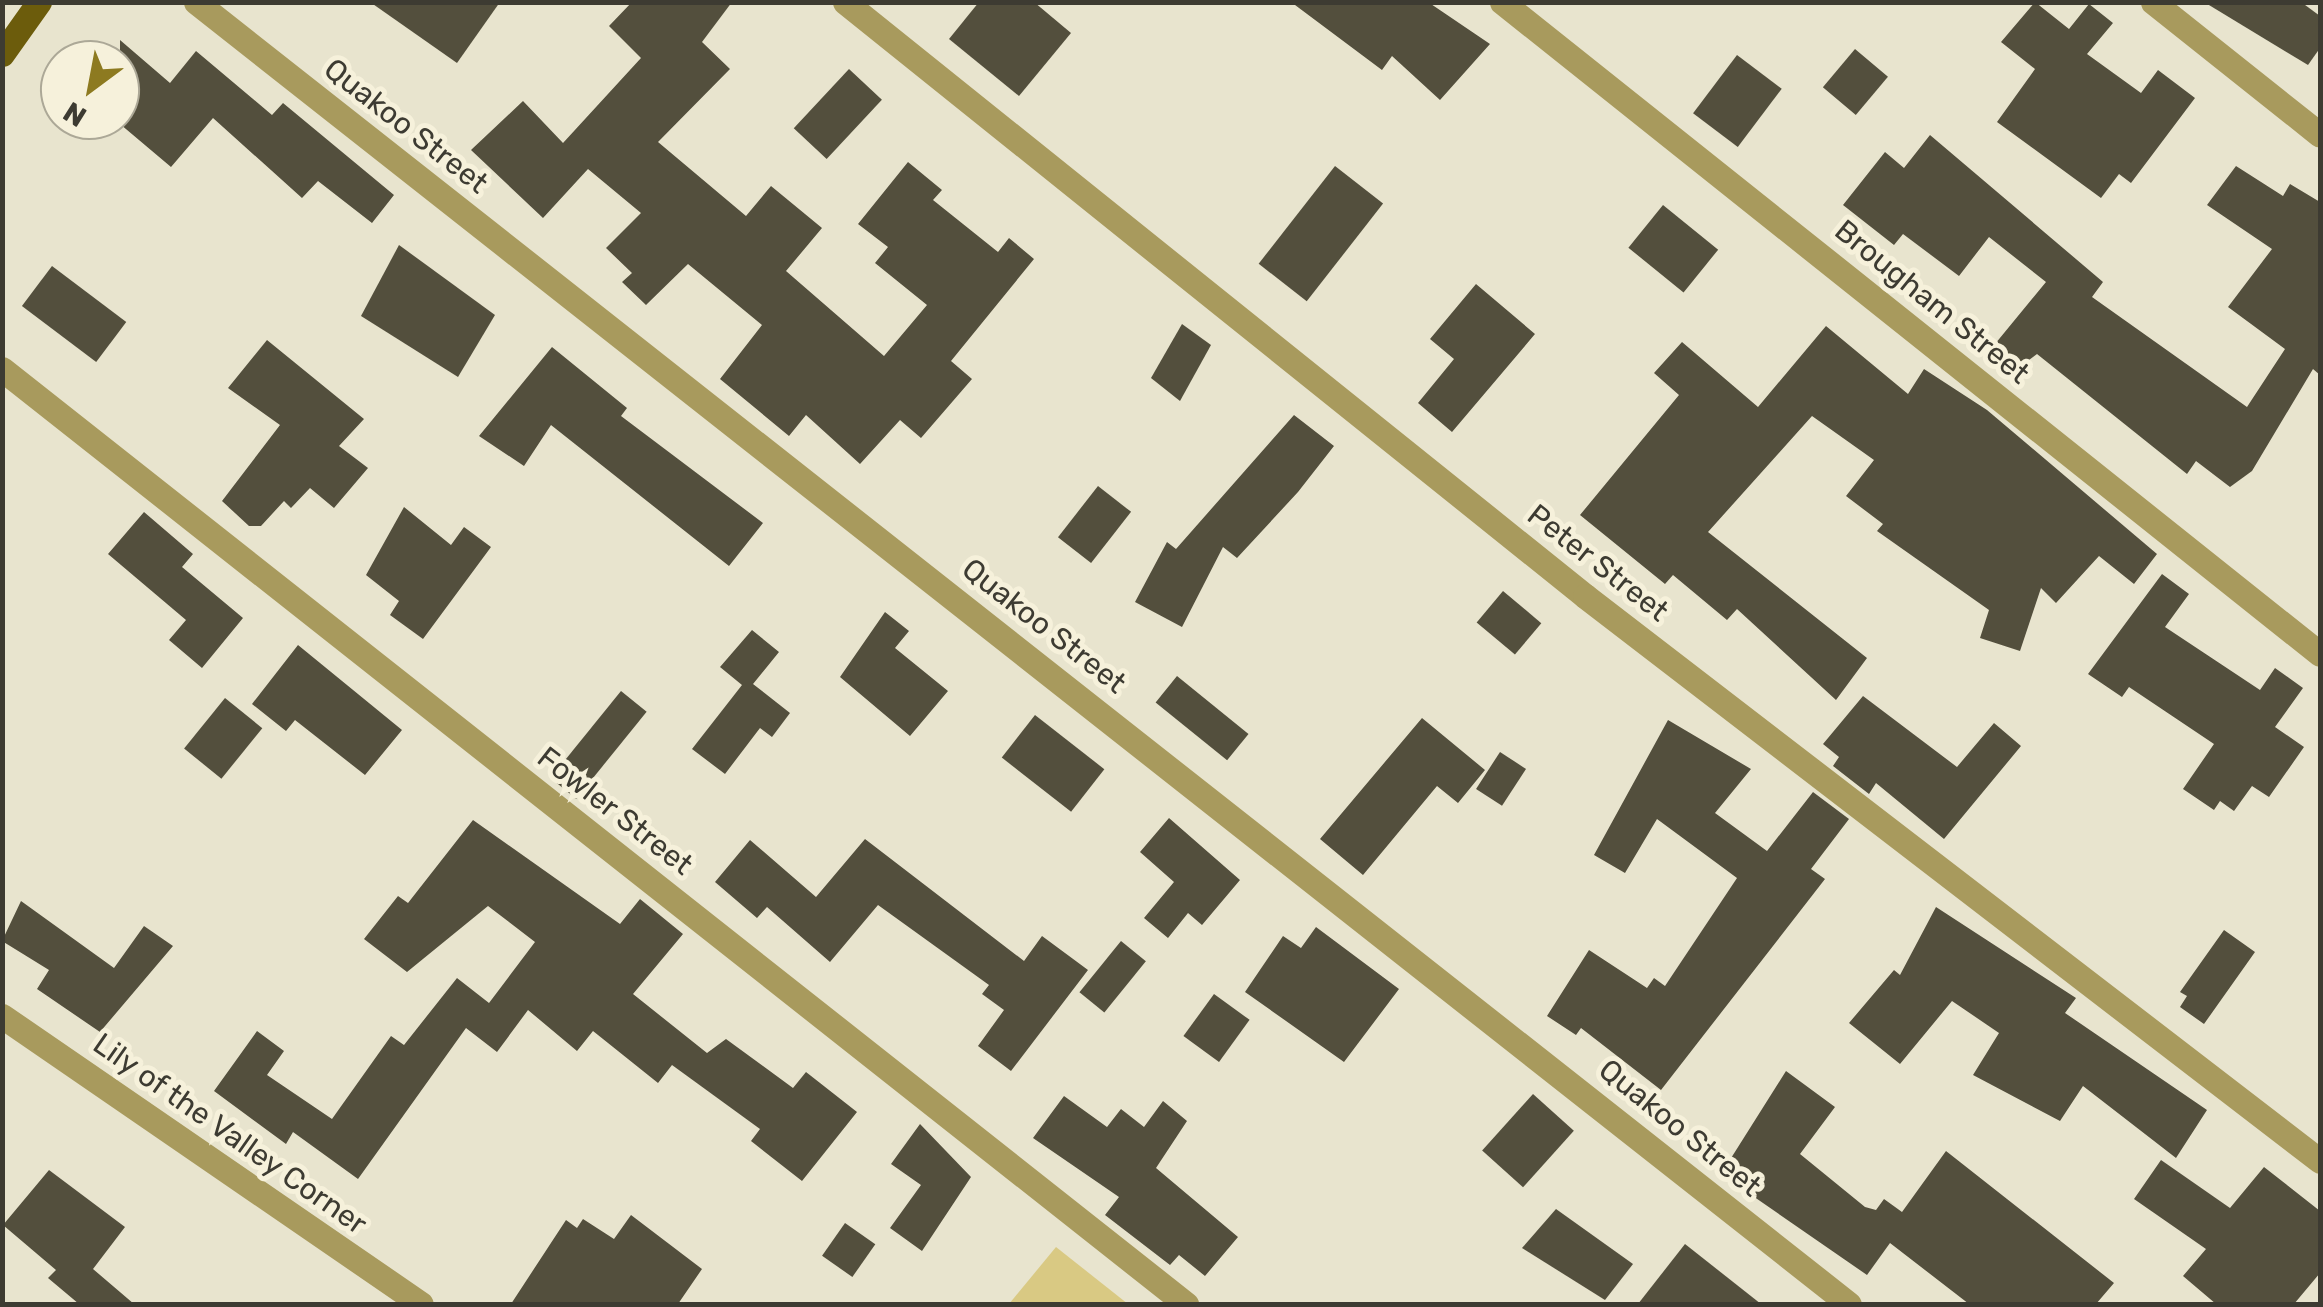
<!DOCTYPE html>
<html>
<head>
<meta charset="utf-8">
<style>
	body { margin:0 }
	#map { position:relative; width:2323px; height:1307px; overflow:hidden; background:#e8e4ce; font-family:Rubik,sans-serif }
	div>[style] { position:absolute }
	.green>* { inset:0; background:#d9c983 }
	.building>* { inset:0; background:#534f3d; transform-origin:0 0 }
	.minor>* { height:25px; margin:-12.5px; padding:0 12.5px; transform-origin:12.5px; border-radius:12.5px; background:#a89a5d }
	.major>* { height:25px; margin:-12.5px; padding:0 12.5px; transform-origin:12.5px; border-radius:12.5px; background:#6c5c0c }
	span { translate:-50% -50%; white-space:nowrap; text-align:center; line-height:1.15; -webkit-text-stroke:10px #f6f1db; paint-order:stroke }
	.street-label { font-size:30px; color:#3d3b32 }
	.frame { position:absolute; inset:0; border:5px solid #3d3b32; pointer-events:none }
	.north { position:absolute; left:40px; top:40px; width:100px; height:100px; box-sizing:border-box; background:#f6f1db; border:2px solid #aca897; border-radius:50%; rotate:212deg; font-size:28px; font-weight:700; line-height:40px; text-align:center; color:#3d3b32 }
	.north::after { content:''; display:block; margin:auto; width:35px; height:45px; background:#8d7a20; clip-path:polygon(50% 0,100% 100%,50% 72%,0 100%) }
</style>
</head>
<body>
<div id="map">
	<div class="green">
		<div style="clip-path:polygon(1056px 1247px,1128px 1304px,1009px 1304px)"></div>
	</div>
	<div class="building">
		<div style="clip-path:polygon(370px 2px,500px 2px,457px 63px)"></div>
		<div style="clip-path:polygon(632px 2px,732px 2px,702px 42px,730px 69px,658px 142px,746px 216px,771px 186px,822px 228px,786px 271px,884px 356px,927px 305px,875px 263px,888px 247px,858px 224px,908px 162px,942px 190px,933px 200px,998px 252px,1009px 238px,1034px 259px,951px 361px,972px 379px,921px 438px,900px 420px,860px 464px,806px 415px,789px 436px,720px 379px,762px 325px,688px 264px,646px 305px,622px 282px,632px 273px,606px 248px,641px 213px,588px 169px,543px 218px,471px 150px,523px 101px,563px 143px,641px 58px,609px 26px)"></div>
		<div style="clip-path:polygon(979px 2px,1034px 2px,1071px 33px,1019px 96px,949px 39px)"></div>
		<div style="clip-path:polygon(1291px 2px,1428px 2px,1490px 44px,1440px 100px,1392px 56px,1382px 70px)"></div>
		<div style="clip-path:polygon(2035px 2px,2069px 29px,2089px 4px,2113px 23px,2087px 54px,2141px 93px,2158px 70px,2195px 98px,2131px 183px,2119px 174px,2101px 198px,1997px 122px,2035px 69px,2001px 42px)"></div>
		<div style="clip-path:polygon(2204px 2px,2301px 2px,2320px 16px,2320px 48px,2308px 65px)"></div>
		<div style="clip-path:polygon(120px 40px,170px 83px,196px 51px,272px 115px,283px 103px,394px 195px,372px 223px,318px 181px,302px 198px,213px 118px,171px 167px,120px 124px)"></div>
		<div style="left:1855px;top:49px;width:43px;height:50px;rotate:40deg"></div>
		<div style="left:1737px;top:55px;width:56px;height:73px;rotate:37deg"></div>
		<div style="left:849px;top:69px;width:45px;height:81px;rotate:43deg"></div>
		<div style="clip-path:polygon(1930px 135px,2103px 282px,2092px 297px,2247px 407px,2285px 349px,2228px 307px,2272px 249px,2207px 205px,2236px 166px,2283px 196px,2290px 184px,2320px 202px,2320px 375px,2313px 369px,2252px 471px,2230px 487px,2196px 461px,2187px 474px,2037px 354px,2021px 366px,1995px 344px,2046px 282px,1989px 237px,1959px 276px,1903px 234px,1894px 245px,1843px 205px,1885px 152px,1904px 168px)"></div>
		<div style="left:1335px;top:166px;width:61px;height:124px;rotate:38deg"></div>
		<div style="left:1663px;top:205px;width:71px;height:55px;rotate:39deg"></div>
		<div style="clip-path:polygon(399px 245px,495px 315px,458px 377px,361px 316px)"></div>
		<div style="left:52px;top:266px;width:93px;height:50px;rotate:37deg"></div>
		<div style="clip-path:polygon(1476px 284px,1535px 334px,1452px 432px,1418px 403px,1454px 359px,1430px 339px)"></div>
		<div style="clip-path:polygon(1182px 324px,1211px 345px,1180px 401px,1151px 378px)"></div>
		<div style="clip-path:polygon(1826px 326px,1908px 394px,1924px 369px,1987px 410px,2157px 554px,2134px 584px,2099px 556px,2056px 603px,2041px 588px,2020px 651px,1980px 638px,1989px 610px,1877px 531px,1883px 524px,1846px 496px,1874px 460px,1812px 416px,1708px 532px,1867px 658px,1836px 700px,1737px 609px,1727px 620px,1673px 575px,1665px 584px,1580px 515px,1679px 395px,1654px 373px,1682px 342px,1758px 407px)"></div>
		<div style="clip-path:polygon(267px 340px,364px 419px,339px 446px,368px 468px,334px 508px,310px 488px,291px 508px,284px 501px,261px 526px,249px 526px,222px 501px,280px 425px,228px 388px)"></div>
		<div style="clip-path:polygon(552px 347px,627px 408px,621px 416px,763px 523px,729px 566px,551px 425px,524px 466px,479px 436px)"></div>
		<div style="clip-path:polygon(1294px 415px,1334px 446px,1298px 492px,1237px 558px,1223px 547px,1182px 627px,1135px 602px,1167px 542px,1176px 549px)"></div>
		<div style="left:1098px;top:486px;width:42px;height:65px;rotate:38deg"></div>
		<div style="clip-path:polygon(404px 507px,451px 545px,464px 527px,491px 547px,423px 639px,390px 615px,399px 601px,366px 575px)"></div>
		<div style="clip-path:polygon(144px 512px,193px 554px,182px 567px,243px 618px,202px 668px,169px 640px,186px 620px,108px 554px)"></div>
		<div style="clip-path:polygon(2162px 574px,2189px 594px,2165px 627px,2260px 690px,2275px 668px,2303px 688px,2275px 727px,2304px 747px,2269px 797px,2252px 786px,2234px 811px,2220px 801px,2214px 810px,2183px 789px,2214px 744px,2129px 687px,2122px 697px,2088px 674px)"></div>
		<div style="left:1503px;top:591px;width:50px;height:41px;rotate:40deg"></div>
		<div style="clip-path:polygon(885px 612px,909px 631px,895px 648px,948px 691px,910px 736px,840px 677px)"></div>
		<div style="clip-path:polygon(752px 630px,779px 652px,753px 684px,790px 713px,772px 737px,760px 728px,725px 774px,692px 749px,742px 685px,720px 667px)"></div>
		<div style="clip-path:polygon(298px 645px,402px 730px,365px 775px,295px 720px,286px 731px,252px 704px)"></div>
		<div style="left:1177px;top:676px;width:92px;height:34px;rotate:39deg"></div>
		<div style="left:621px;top:691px;width:33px;height:112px;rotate:39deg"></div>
		<div style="clip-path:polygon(1863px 696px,1957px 767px,1994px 723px,2021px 746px,1944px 839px,1876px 783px,1869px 794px,1833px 766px,1839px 757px,1823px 744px)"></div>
		<div style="left:225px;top:698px;width:48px;height:65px;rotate:39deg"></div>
		<div style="left:1035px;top:715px;width:88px;height:54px;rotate:38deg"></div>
		<div style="clip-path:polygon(1422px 718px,1485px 770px,1458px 803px,1437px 786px,1363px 875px,1320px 839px)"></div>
		<div style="clip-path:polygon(1668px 720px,1751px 769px,1715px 813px,1767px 851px,1813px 792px,1849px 819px,1811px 869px,1825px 879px,1661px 1090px,1581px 1028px,1576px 1035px,1547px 1016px,1589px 950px,1647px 988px,1654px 978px,1665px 986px,1737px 878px,1657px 819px,1625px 873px,1594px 855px)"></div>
		<div style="left:1500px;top:752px;width:31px;height:44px;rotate:33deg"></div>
		<div style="clip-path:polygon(1169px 818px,1240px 880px,1202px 925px,1188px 913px,1168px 938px,1144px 918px,1174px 882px,1140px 852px)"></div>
		<div style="clip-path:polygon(473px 820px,620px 924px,640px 899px,683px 934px,633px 994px,707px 1053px,726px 1039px,793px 1088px,806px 1072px,857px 1112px,802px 1181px,751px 1141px,760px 1129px,672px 1065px,658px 1083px,593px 1031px,577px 1051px,528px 1010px,497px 1052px,466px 1028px,358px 1179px,293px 1132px,286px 1144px,214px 1091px,257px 1031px,284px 1051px,267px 1075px,332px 1119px,391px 1036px,404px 1045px,457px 978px,489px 1003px,535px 942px,488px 906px,407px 972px,364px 939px,398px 896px,408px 903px)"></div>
		<div style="clip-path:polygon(865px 839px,1024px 961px,1042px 936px,1088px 970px,1011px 1071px,978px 1046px,1004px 1010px,982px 994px,989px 985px,878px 905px,830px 962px,767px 907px,757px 918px,715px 882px,750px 840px,816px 897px)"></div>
		<div style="clip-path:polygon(21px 901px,114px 968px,144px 926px,173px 946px,100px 1032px,37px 989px,49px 970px,2px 941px)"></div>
		<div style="clip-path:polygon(1936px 907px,2076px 998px,2065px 1013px,2207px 1110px,2176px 1158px,2083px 1086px,2060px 1121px,1973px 1075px,1999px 1033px,1952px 1001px,1900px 1064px,1849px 1023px,1894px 970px,1900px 975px)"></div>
		<div style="clip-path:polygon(1316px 927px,1399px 989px,1344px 1062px,1245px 992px,1283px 936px,1301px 948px)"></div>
		<div style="clip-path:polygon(2224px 930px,2255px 952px,2204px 1024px,2180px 1007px,2187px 996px,2180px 992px)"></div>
		<div style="left:1121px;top:941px;width:32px;height:66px;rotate:39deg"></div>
		<div style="left:1214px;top:994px;width:44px;height:52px;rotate:36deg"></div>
		<div style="clip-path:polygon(1786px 1071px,1835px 1107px,1800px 1154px,1865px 1207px,1876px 1210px,1884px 1199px,1902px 1212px,1946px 1151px,2114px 1283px,2096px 1304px,1969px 1304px,1890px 1243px,1867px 1275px,1721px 1174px)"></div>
		<div style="left:1533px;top:1094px;width:55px;height:76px;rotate:42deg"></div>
		<div style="clip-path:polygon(1064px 1096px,1107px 1127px,1121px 1109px,1144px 1127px,1163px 1101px,1187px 1121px,1156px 1168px,1238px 1237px,1205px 1276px,1179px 1255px,1170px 1265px,1105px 1215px,1119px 1197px,1033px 1138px)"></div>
		<div style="clip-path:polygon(920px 1124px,971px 1177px,922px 1251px,890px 1228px,921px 1185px,891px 1164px)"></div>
		<div style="clip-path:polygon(2161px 1160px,2230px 1208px,2264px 1167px,2320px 1211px,2320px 1273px,2294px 1304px,2216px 1304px,2183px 1276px,2206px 1249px,2134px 1199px)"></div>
		<div style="clip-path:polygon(49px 1170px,125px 1227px,93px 1269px,134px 1304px,79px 1304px,48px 1278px,56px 1270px,3px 1225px)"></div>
		<div style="clip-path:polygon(1556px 1209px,1633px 1264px,1605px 1300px,1522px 1248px)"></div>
		<div style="clip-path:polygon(631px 1215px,702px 1269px,678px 1304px,511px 1304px,566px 1220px,577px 1228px,583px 1219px,614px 1239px)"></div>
		<div style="left:845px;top:1223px;width:37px;height:40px;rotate:35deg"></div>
		<div style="clip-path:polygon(1685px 1244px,1761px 1304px,1638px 1304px)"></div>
	</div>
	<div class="minor">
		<div style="left:196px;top:2px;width:2104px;rotate:38.23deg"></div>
		<div style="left:845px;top:2px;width:949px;rotate:38.75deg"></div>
		<div style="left:1585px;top:596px;width:927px;rotate:37.55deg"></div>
		<div style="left:1502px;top:2px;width:1046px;rotate:38.56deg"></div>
		<div style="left:2153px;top:2px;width:213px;rotate:38.5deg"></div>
		<div style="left:2px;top:369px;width:1509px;rotate:38.3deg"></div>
		<div style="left:2px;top:1016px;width:508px;rotate:34.5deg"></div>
	</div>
	<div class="major">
		<div style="left:2px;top:54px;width:64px;rotate:-54.6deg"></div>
	</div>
	<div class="street-label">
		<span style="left:406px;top:126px;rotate:38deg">Quakoo Street</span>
		<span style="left:1932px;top:302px;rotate:39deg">Brougham Street</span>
		<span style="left:1598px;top:563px;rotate:38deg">Peter Street</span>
		<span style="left:1044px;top:626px;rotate:38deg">Quakoo Street</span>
		<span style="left:615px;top:811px;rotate:38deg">Fowler Street</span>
		<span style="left:1680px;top:1128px;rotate:39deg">Quakoo Street</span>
		<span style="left:230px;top:1134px;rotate:35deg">Lily of the Valley Corner</span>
	</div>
	<div class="frame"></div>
	<div class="north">N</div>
</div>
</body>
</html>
